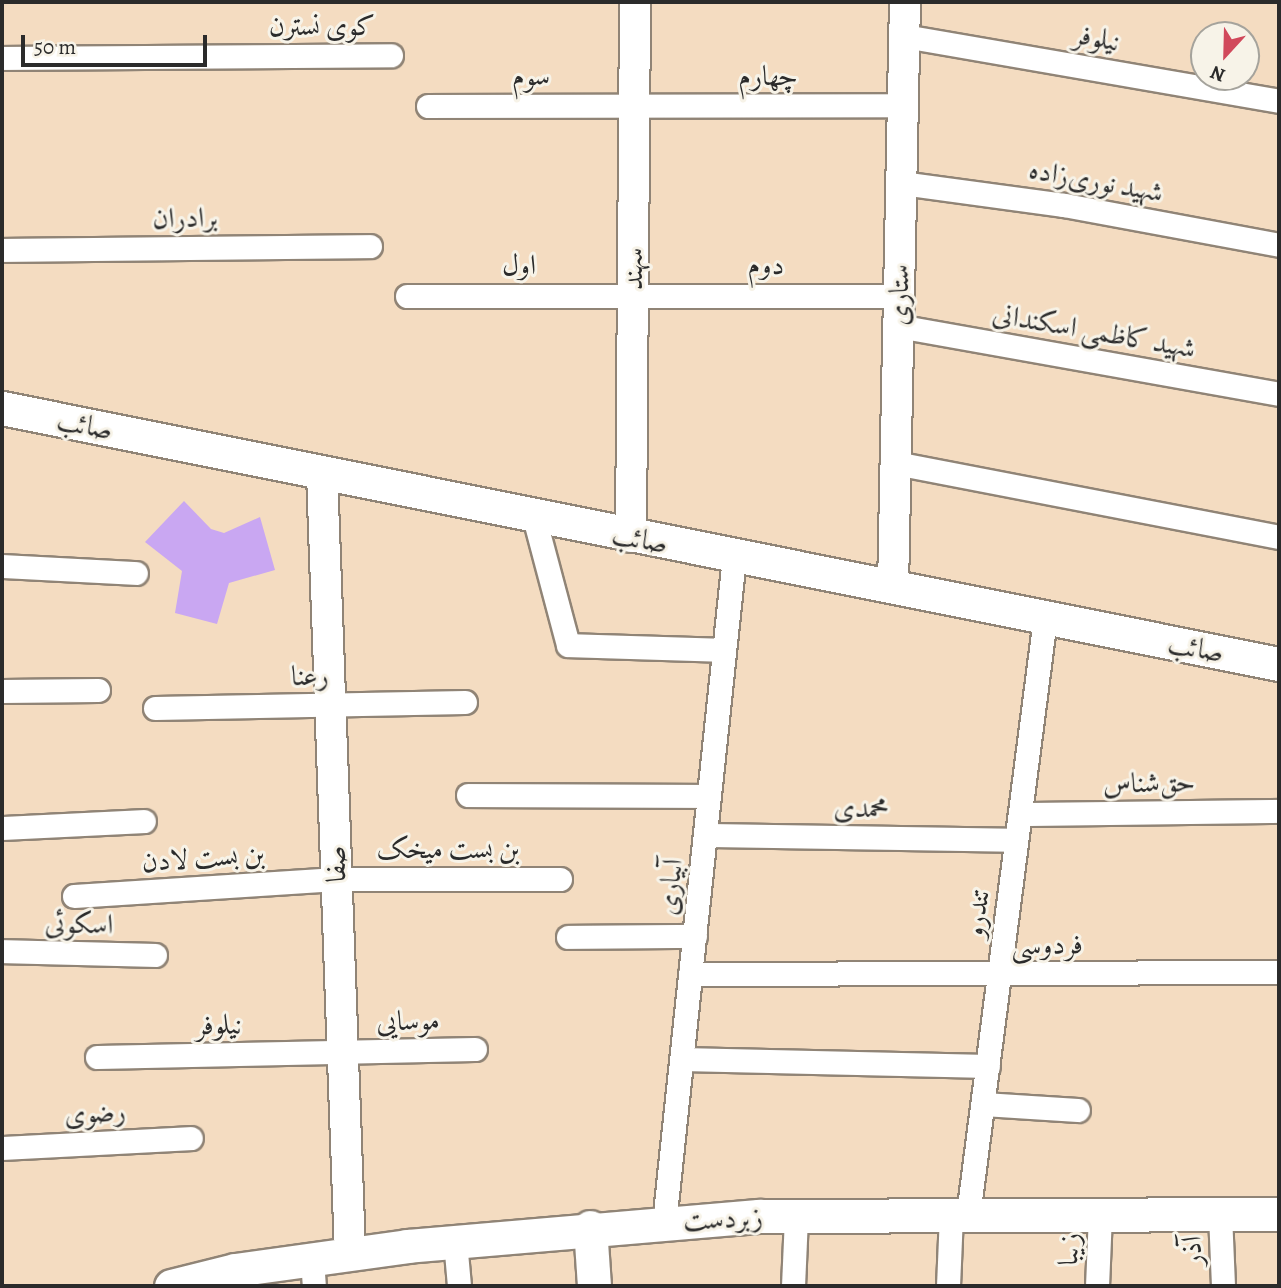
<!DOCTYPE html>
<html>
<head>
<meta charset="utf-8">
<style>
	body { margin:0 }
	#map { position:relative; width:1281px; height:1288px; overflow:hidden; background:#f4dcc1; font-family:Alegreya,Amiri,serif }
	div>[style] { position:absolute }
	.building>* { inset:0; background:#c9a7f2 }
	.roads { filter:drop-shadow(2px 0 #908476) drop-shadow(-2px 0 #908476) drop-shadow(0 2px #908476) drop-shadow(0 -2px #908476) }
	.minor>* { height:23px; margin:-11.5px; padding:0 11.5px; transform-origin:11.5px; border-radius:11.5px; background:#fff }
	.tertiary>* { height:30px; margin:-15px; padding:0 15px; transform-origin:15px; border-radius:15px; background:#fff }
	.secondary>* { height:33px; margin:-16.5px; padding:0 16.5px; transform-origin:16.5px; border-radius:16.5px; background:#fff }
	span { translate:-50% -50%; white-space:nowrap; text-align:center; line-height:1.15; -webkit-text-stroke:6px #f7f3e8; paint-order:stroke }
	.street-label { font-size:28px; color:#2b2b2b }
	.frame { position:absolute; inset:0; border:4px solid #2b2b2b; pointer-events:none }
	.north { position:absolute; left:1190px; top:21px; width:70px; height:70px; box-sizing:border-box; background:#f7f3e8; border:2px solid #a5a39c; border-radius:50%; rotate:202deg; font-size:19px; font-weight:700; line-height:28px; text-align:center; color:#2b2b2b }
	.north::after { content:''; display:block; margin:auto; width:24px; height:32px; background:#d1495b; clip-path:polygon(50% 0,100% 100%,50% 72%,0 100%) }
	.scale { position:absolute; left:21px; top:35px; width:186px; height:32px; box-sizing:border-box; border:4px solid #2b2b2b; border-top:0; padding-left:9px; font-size:21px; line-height:24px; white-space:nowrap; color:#2b2b2b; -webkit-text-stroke:5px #f7f3e8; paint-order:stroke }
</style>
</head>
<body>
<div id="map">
	<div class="building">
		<div style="clip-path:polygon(184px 501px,211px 529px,224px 533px,260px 517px,275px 570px,229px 583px,217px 624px,175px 613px,182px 571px,145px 542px)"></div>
	</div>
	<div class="roads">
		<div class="minor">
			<div style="left:904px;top:36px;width:381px;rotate:9.8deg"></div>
			<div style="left:2px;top:58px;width:389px;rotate:-0.4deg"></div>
			<div style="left:428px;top:106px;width:474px;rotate:-0.1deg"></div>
			<div style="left:901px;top:183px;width:164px;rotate:7.7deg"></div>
			<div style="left:1064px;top:205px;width:219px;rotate:10.5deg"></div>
			<div style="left:2px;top:250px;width:368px;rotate:-0.6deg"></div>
			<div style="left:407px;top:296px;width:492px"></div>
			<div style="left:898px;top:326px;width:387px;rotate:10.1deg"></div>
			<div style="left:895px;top:463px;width:391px;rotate:10.9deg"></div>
			<div style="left:534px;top:517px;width:132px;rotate:75.1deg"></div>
			<div style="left:568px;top:645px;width:156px;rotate:1.8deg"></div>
			<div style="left:2px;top:566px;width:134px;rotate:3deg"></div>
			<div style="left:2px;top:691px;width:96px;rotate:-0.6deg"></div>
			<div style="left:155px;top:708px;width:310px;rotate:-1.1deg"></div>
			<div style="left:468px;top:795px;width:241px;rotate:0.2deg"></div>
			<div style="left:1020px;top:814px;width:259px;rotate:-0.7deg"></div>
			<div style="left:2px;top:828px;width:142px;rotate:-2.8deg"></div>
			<div style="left:705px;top:835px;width:311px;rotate:0.9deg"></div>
			<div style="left:74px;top:896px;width:263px;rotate:-3.7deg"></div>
			<div style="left:336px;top:879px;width:224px"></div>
			<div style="left:568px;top:937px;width:127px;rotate:-0.5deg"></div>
			<div style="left:2px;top:951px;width:153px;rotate:1.5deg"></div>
			<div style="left:690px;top:974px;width:589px;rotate:-0.19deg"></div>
			<div style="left:97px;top:1057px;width:378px;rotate:-1.2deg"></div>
			<div style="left:682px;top:1059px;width:306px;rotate:1.3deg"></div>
			<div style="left:983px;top:1104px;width:95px;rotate:3.6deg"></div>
			<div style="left:2px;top:1148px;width:189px;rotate:-3deg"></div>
			<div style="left:1220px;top:1214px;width:72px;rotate:87.6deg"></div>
			<div style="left:968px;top:1215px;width:602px;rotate:-82.65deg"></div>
			<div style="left:664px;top:1223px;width:670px;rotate:-84deg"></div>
			<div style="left:455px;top:1241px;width:45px;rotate:84.9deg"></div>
			<div style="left:312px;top:1259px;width:27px;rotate:86deg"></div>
			<div style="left:793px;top:1286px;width:70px;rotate:-87.5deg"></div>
			<div style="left:948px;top:1286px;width:71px;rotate:-87.6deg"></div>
			<div style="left:1097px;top:1286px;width:72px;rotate:-87.6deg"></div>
		</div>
		<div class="tertiary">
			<div style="left:322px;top:474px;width:781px;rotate:87.94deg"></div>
			<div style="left:631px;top:537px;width:535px;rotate:-89.57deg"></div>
			<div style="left:893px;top:588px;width:586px;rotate:-88.83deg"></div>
		</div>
		<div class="secondary">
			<div style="left:2px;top:408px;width:1302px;rotate:11.34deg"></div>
			<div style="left:590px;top:1227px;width:59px;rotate:86.1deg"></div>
			<div style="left:171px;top:1286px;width:66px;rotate:-14deg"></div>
			<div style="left:235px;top:1270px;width:174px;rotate:-7.9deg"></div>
			<div style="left:407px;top:1246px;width:353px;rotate:-4.9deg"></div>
			<div style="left:759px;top:1216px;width:520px;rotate:-0.22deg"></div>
		</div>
	</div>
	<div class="street-label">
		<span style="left:322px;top:26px">کوی نسترن</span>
		<span style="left:1097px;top:38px;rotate:10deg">نیلوفر</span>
		<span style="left:531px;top:76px">سوم</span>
		<span style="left:768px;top:76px">چهارم</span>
		<span style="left:1096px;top:181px;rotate:10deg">شهید نوری‌زاده</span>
		<span style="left:185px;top:218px;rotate:-1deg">برادران</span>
		<span style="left:519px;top:265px">اول</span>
		<span style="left:766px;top:265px;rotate:1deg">دوم</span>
		<span style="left:633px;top:269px;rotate:-90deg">سهند</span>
		<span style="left:899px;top:295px;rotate:-89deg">ستاری</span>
		<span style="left:1094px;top:331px;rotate:10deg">شهید کاظمی اسکندانی</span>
		<span style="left:85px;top:425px;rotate:12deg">صائب</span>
		<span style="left:640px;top:539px;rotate:11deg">صائب</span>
		<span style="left:1196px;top:648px;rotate:11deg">صائب</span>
		<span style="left:310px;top:676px;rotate:-1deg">رعنا</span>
		<span style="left:1149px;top:783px;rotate:-1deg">حق‌شناس</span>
		<span style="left:861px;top:808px;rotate:1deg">محمدی</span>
		<span style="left:448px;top:849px">بن بست میخک</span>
		<span style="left:203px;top:858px;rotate:-4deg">بن بست لادن</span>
		<span style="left:336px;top:864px;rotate:-92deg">صفا</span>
		<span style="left:670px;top:887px;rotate:-84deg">آبیاری</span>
		<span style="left:977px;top:913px;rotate:-83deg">تندرو</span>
		<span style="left:79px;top:924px;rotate:1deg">اسکوئی</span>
		<span style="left:1047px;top:945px;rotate:-1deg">فردوسی</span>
		<span style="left:408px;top:1021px;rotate:-1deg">موسایی</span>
		<span style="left:219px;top:1025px;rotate:-1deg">نیلوفر</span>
		<span style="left:95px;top:1113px;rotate:-3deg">رضوی</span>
		<span style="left:723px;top:1219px;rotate:-3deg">زبردست</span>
		<span style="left:1069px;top:1249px;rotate:-87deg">زیبا</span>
		<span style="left:1192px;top:1251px;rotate:-92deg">آذر</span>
	</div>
	<div class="frame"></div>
	<div class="north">N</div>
	<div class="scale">50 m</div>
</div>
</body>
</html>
